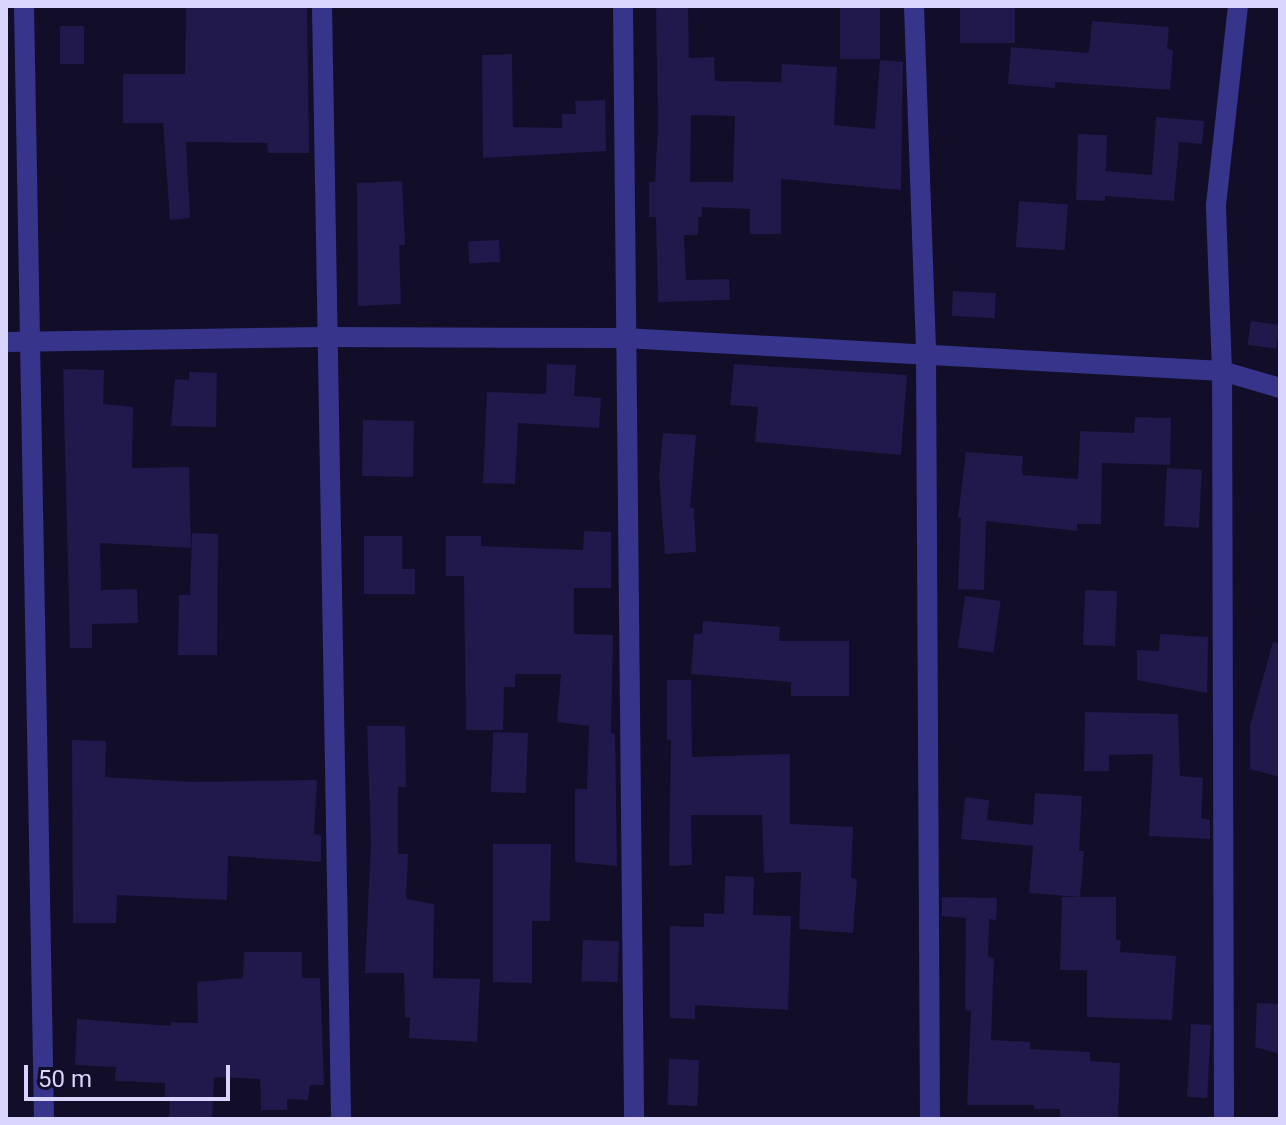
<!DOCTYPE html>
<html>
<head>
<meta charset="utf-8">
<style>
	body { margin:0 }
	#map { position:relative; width:1286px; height:1125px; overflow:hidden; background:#120e29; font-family:Roboto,sans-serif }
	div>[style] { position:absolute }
	.building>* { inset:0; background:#21184b; transform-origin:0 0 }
	.street>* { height:20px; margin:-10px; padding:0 10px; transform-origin:10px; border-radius:10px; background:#36358b }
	span { translate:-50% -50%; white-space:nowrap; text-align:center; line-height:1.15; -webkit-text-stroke:6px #120e29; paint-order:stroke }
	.frame { position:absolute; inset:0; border:8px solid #d9d5ff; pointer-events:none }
	.scale { position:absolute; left:24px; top:1065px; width:206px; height:36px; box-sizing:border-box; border:4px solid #d9d5ff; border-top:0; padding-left:10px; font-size:24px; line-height:28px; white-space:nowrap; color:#d9d5ff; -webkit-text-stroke:6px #120e29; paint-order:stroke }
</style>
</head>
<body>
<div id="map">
	<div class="building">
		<div style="clip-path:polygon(186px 6px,307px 6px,309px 153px,268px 153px,267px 143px,186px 142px,190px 218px,170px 220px,163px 123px,123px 123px,123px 74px,185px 74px)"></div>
		<div style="clip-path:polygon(evenodd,656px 6px,688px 6px,689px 58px,714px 57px,715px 81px,781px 82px,782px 64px,837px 67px,834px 125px,875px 129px,880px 60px,903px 62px,901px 190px,781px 179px,781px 234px,750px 234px,750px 209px,702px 207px,702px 217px,698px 217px,698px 235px,684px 235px,686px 280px,729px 279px,730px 300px,658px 302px,656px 217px,649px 217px,649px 182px,655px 182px,658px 125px,656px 6px,691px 115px,735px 116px,733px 182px,690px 182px,691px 115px)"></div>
		<div style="left:840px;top:6px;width:40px;height:53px"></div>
		<div style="left:960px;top:6px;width:55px;height:37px"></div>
		<div style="clip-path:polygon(1092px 21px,1169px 27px,1167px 49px,1173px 50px,1170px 90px,1055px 82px,1055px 88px,1008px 84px,1011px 47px,1089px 53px)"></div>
		<div style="left:60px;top:26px;width:24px;height:38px"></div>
		<div style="clip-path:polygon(512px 54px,513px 127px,562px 128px,562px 114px,576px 114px,575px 101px,605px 100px,606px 151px,483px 158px,482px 55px)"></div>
		<div style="clip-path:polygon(1156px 117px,1204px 121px,1202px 144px,1179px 142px,1174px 201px,1105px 196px,1105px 201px,1076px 200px,1078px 134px,1107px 135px,1106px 171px,1152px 175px)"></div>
		<div style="clip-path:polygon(402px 181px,405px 245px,399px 245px,401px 304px,358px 306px,357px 183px)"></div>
		<div style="left:1019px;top:201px;width:49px;height:46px;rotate:4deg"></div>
		<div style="left:499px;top:240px;width:22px;height:31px;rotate:87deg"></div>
		<div style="left:953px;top:291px;width:43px;height:25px;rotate:3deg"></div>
		<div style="left:1251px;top:321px;width:29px;height:24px;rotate:8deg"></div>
		<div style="clip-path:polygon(547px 364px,576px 365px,574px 396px,601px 398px,599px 428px,518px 423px,515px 484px,483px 483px,487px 392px,546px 394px)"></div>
		<div style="clip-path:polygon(734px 364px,907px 375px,901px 455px,755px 442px,758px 407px,730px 405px)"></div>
		<div style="clip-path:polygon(63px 369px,104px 370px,103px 404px,133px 407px,132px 468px,189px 467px,191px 548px,100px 543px,101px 590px,137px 589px,138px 623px,92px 624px,92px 648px,70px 648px)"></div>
		<div style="clip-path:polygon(189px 372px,217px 373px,216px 427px,171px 426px,175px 379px,189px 380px)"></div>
		<div style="clip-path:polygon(1135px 417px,1171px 418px,1170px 465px,1102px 463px,1101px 524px,1077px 524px,1077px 531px,986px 521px,984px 590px,958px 589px,961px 518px,958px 517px,966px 452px,1023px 456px,1022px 475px,1078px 479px,1080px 431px,1134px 433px)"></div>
		<div style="left:363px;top:420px;width:51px;height:56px;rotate:1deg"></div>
		<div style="clip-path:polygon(663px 433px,696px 435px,690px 508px,694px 507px,696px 552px,665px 554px,659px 476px)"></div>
		<div style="left:1167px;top:468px;width:35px;height:58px;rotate:3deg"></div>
		<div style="clip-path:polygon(584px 531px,611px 532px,611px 588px,574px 588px,574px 634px,613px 635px,611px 733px,615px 734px,617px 866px,575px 862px,575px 789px,587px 789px,589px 726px,557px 722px,561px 674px,515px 674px,515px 687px,504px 687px,503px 730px,466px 730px,464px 576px,446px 576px,446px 536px,481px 536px,481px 546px,583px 550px)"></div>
		<div style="clip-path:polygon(192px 533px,218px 534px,217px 655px,178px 655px,179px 595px,190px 595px)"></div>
		<div style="clip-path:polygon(364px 536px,402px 536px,402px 569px,415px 569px,415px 594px,364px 594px)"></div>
		<div style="left:1085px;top:590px;width:32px;height:55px;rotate:2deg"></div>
		<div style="left:965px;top:596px;width:36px;height:52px;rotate:8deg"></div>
		<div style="clip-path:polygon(703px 621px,780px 627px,779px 641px,849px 641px,849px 696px,791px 696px,791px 682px,691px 674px,694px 634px,702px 634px)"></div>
		<div style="clip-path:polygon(1160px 634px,1208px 637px,1207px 693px,1137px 680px,1137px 650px,1159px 651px)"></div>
		<div style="clip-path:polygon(1273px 642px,1280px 643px,1280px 777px,1250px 769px,1250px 725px)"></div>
		<div style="clip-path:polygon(667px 680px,691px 680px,692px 757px,790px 754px,790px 824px,853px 827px,851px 878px,857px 879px,853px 933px,799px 929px,801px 872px,764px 873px,762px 815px,691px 815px,692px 865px,669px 866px,671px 740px,667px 740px)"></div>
		<div style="clip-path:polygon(1085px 712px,1178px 714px,1180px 776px,1203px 778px,1201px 818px,1210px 820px,1210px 839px,1149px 836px,1153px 754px,1109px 755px,1109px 771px,1084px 771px)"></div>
		<div style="clip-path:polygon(367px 726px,405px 726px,406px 787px,398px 787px,398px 854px,408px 854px,406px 899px,434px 904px,433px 978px,480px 979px,477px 1042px,409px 1038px,410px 1017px,405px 1018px,404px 973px,365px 973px,371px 843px)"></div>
		<div style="left:493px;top:732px;width:35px;height:60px;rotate:2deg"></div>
		<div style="clip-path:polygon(72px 740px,106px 741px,105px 777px,194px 782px,317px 780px,314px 834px,321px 835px,321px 862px,228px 856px,227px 900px,117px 895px,116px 923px,73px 923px)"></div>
		<div style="clip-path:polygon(1035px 793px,1082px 796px,1079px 851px,1084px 851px,1080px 897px,1029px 893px,1033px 846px,961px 839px,965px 797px,989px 800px,987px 820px,1033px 825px)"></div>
		<div style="clip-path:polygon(493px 844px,551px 844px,550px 921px,532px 921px,532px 983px,493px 982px)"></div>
		<div style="clip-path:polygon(725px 876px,754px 877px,753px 915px,791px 916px,788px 1010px,695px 1005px,695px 1019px,670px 1018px,670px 926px,704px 927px,704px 913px,724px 914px)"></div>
		<div style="clip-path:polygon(942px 897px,997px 898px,996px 920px,989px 919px,988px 957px,994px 958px,991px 1040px,1030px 1042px,1030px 1049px,1090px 1052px,1090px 1061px,1120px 1063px,1118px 1119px,1060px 1119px,1060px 1109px,1034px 1109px,1034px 1105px,967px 1105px,971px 1011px,965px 1010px,966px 918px,942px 916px)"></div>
		<div style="clip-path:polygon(1062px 897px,1116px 897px,1116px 940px,1121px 940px,1120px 952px,1176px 956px,1172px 1020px,1087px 1017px,1087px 970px,1060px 970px)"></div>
		<div style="left:583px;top:940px;width:36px;height:41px;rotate:2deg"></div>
		<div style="clip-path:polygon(244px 952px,302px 952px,302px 978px,320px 978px,324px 1085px,310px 1085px,308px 1100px,287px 1099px,287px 1110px,261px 1110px,260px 1079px,214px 1077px,212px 1119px,169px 1119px,170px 1098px,165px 1098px,165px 1083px,115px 1081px,116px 1067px,75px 1065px,77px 1019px,171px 1026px,171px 1022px,198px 1023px,197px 982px,243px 978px)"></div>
		<div style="clip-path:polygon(1257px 1003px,1280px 1004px,1280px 1054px,1255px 1047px)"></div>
		<div style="left:1191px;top:1024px;width:20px;height:73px;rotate:3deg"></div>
		<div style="left:669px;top:1059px;width:30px;height:46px;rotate:2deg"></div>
	</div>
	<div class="street">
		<div style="left:24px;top:6px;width:1113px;rotate:88.97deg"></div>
		<div style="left:322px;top:6px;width:1113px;rotate:89.02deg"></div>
		<div style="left:623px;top:6px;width:1113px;rotate:89.43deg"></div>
		<div style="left:914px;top:6px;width:348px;rotate:88deg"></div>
		<div style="left:926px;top:354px;width:765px;rotate:89.7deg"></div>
		<div style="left:6px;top:342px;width:320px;rotate:-0.9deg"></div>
		<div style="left:326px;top:337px;width:298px;rotate:0.2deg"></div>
		<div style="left:624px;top:338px;width:599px;rotate:3.16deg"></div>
		<div style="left:1222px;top:371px;width:60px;rotate:16.3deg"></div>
		<div style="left:1224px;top:1119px;width:748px;rotate:-90.15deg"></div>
		<div style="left:1222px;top:371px;width:166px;rotate:-92.1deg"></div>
		<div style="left:1216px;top:205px;width:200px;rotate:-83.7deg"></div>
	</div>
	<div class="frame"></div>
	<div class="scale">50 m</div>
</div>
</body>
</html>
